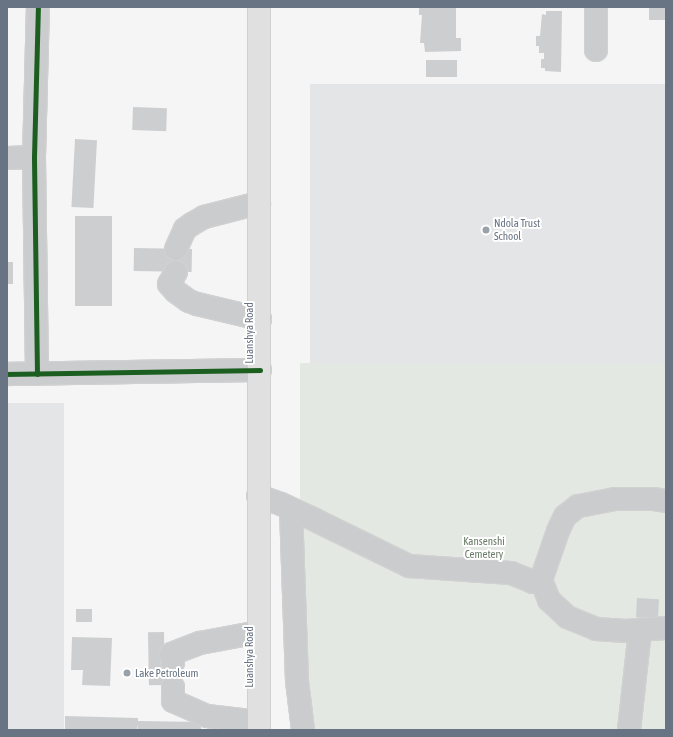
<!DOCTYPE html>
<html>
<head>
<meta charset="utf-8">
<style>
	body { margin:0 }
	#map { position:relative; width:673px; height:737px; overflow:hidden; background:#f5f5f5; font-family:"Asap Condensed",sans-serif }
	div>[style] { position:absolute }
	.built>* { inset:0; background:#e4e5e6; transform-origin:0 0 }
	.green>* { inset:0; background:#e4e8e3; transform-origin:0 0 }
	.building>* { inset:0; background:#cdcecf; transform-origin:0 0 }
	.roads { filter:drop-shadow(1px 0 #d1d1d2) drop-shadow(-1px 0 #d1d1d2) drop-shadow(0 1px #d1d1d2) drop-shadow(0 -1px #d1d1d2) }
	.minor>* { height:22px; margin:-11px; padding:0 11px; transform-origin:11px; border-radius:11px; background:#cbccce }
	.highway>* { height:22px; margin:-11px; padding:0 11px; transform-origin:11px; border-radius:11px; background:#e0e0e1 }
	.cycleway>* { height:5px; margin:-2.5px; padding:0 2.5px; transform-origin:2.5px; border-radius:2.5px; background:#1b5e20 }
	.dots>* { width:11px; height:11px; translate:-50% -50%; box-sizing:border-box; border:2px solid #fff; border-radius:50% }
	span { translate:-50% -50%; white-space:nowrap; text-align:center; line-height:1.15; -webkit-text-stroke:4px #fff; paint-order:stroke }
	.poi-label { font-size:11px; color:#687483 }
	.left { translate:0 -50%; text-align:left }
	.street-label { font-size:11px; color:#687483 }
	.park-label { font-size:11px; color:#687a66 }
	.frame { position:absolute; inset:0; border:8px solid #687483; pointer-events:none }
</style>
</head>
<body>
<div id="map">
	<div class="built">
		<div style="left:666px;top:84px;width:279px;height:356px;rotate:90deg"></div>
		<div style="left:7px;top:403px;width:57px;height:327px"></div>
	</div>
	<div class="green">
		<div style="left:666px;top:363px;width:367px;height:366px;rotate:90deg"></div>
	</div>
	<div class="building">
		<div style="clip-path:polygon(419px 7px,456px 7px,456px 38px,461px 38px,461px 51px,425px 52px,424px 43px,420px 43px,422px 15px,419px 15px)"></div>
		<div style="left:649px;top:7px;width:17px;height:13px"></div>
		<div style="clip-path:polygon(546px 11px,562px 11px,561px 72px,545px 71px,545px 68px,541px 68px,541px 59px,544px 59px,544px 53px,539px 53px,539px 46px,536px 46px,536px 36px,540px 36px,542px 14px,546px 15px)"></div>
		<div style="left:426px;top:60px;width:31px;height:17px"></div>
		<div style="left:133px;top:107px;width:34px;height:23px;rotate:2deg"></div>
		<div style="left:75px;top:139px;width:22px;height:68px;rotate:3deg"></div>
		<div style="left:75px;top:216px;width:37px;height:90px"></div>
		<div style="left:134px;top:248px;width:58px;height:23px;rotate:1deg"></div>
		<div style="left:7px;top:262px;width:6px;height:22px"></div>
		<div style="left:637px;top:598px;width:22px;height:19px;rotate:3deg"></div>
		<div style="left:92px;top:609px;width:13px;height:16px;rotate:90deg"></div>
		<div style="left:164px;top:632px;width:53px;height:16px;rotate:89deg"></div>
		<div style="clip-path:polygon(72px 637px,112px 638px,110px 686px,82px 685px,83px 670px,71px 670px)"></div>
		<div style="clip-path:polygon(65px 716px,138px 718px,138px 721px,201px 722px,201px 730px,138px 730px,138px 725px,137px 730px,65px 730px)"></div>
	</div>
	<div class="roads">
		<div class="minor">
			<div style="left:596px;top:7px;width:43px;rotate:90deg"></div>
			<div style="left:7px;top:158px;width:27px;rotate:-2deg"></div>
			<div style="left:176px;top:249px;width:22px;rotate:-66deg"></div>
			<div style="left:185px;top:229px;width:9px;rotate:-36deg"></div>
			<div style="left:192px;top:224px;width:14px;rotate:-30deg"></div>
			<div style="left:204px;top:217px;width:57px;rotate:-14.3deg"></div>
			<div style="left:176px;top:272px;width:14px;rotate:120deg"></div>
			<div style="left:169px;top:284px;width:9px;rotate:49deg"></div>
			<div style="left:175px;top:291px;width:17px;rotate:36deg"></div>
			<div style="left:189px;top:301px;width:9px;rotate:21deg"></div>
			<div style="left:197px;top:304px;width:65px;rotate:13.4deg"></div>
			<div style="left:7px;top:374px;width:253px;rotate:-0.9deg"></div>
			<div style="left:37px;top:374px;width:217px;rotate:-90.8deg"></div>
			<div style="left:34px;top:157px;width:150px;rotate:-88.5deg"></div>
			<div style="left:258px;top:496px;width:24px;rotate:19deg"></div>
			<div style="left:281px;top:504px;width:38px;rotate:25deg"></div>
			<div style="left:315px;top:520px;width:105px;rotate:26.1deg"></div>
			<div style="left:409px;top:566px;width:102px;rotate:3.9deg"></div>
			<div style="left:511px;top:573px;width:24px;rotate:22deg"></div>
			<div style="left:533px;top:582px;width:8px;rotate:-14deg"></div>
			<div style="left:666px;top:501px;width:12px;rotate:-171deg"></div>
			<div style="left:654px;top:499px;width:39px;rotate:180deg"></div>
			<div style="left:615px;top:499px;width:38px;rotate:169deg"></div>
			<div style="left:578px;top:506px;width:16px;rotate:142deg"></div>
			<div style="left:565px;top:516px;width:17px;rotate:115deg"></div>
			<div style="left:558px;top:531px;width:52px;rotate:109.1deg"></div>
			<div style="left:541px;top:580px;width:22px;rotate:68deg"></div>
			<div style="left:549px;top:600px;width:25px;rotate:43deg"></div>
			<div style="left:567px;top:617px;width:31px;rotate:22deg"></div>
			<div style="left:596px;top:629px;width:30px;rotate:4deg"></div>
			<div style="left:626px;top:631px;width:40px;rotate:-4.3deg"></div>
			<div style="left:291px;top:509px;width:172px;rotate:88deg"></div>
			<div style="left:297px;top:681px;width:49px;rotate:83deg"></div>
			<div style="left:173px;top:663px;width:9px;rotate:-103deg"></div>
			<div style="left:171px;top:654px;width:31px;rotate:-21deg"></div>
			<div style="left:200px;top:643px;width:60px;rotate:-10.6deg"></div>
			<div style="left:173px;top:687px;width:14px;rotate:90deg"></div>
			<div style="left:173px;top:701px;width:37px;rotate:24deg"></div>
			<div style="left:207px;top:716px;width:52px;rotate:6.6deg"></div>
			<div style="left:629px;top:730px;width:101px;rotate:-83.7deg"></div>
		</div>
		<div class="highway">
			<div style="left:259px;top:7px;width:723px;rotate:90deg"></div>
		</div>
	</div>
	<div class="cycleway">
		<div style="left:7px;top:374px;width:253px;rotate:-0.9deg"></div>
		<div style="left:37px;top:374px;width:217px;rotate:-90.8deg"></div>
		<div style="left:34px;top:157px;width:150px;rotate:-88.5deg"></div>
	</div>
	<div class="dots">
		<div style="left:486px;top:230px;background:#99a1ab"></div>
		<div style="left:127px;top:673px;background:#99a1ab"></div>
	</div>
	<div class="poi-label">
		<span class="left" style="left:494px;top:230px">Ndola Trust<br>School</span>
		<span class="left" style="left:135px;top:673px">Lake Petroleum</span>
	</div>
	<div class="street-label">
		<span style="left:249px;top:333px;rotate:-90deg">Luanshya Road</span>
		<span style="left:249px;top:657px;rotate:-90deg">Luanshya Road</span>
	</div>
	<div class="park-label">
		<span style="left:484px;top:548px">Kansenshi<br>Cemetery</span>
	</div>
	<div class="frame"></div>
</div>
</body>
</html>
